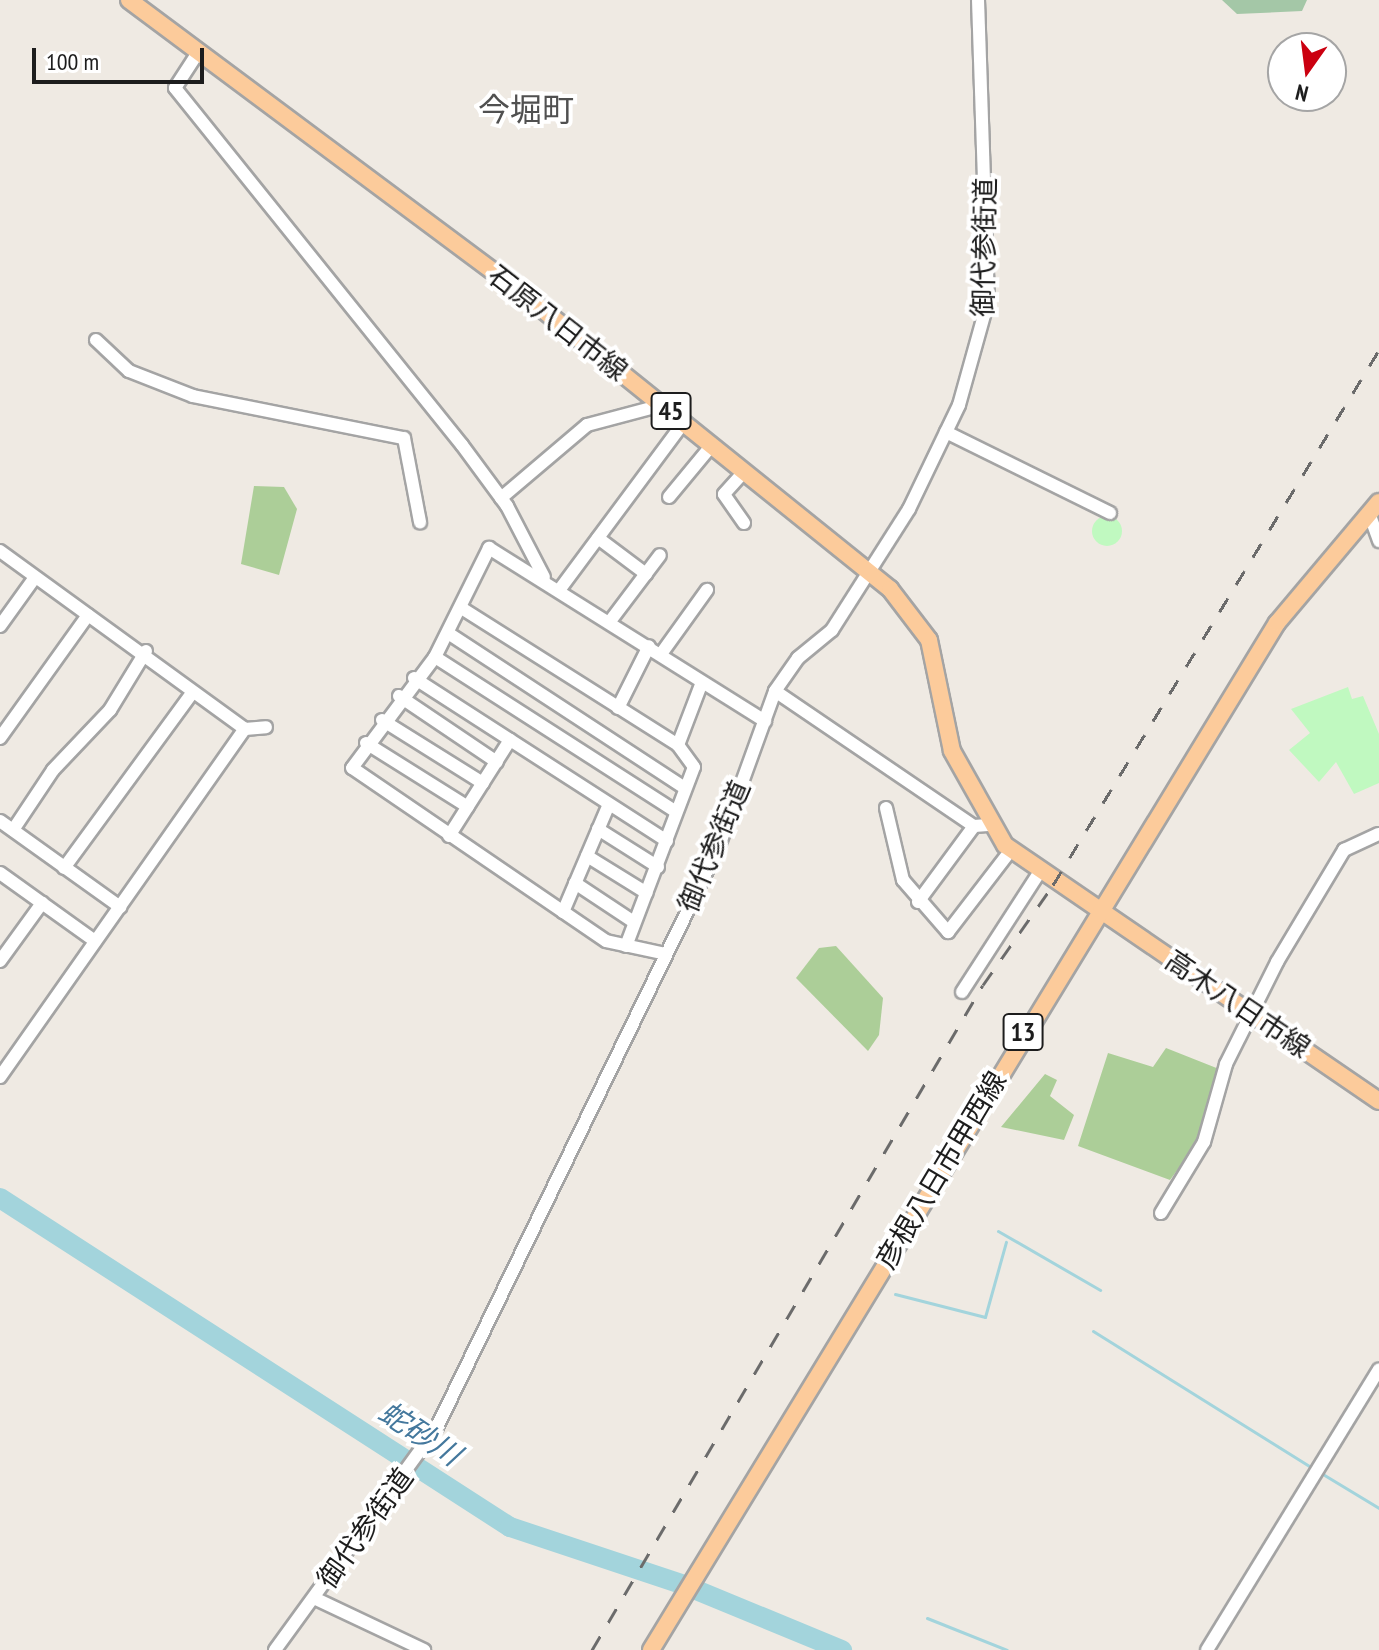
<!DOCTYPE html>
<html>
<head>
<meta charset="utf-8">
<style>
	body { margin:0 }
	#map { position:relative; width:1379px; height:1650px; overflow:hidden; background:#efeae3; font-family:"PT Sans Narrow","Noto Sans JP",sans-serif }
	div>[style] { position:absolute }
	.forest>* { inset:0; background:#acce98 }
	.cemetery>* { inset:0; background:#a4c7a7 }
	.park>* { inset:0; background:#c0f9c0 }
	.round { border-radius:50% }
	.stream>* { height:3px; margin:-1.5px; padding:0 1.5px; transform-origin:1.5px; border-radius:1.5px; background:#a3d4dc }
	.river>* { height:20px; margin:-10px; padding:0 10px; transform-origin:10px; border-radius:10px; background:#a3d4dc }
	.roads { filter:drop-shadow(2px 0 #a4a4a4) drop-shadow(-2px 0 #a4a4a4) drop-shadow(0 2px #a4a4a4) drop-shadow(0 -2px #a4a4a4) }
	.minor>* { height:12px; margin:-6px; padding:0 6px; transform-origin:6px; border-radius:6px; background:#fff }
	.major>* { height:16px; margin:-8px; padding:0 8px; transform-origin:8px; border-radius:8px; background:#fccb9b }
	.rail>* { height:3px; margin-top:-1.5px; transform-origin:0; background:repeating-linear-gradient(90deg,#6b6b6b 0 16px,transparent 0 32px) }
	span { translate:-50% -50%; white-space:nowrap; text-align:center; line-height:1.15; -webkit-text-stroke:8px #fff; paint-order:stroke }
	.shield-label span { padding:2px 6px; background:#fff; border:2px solid; border-radius:6px; -webkit-text-stroke-width:0 }
	.shield-label { font-size:26px; color:#1d1d1d; font-weight:700 }
	.street-label { font-size:28px; color:#1d1d1d }
	.water-label { font-size:30px; color:#44789d; font-style:italic }
	.quarter-label { font-size:32px; color:#505050 }
	.north { position:absolute; left:1267px; top:32px; width:80px; height:80px; box-sizing:border-box; background:#fff; border:2px solid #a5a5a5; border-radius:50%; rotate:194deg; font-size:22px; font-weight:700; line-height:32px; text-align:center; color:#1d1d1d }
	.north::after { content:''; display:block; margin:auto; width:28px; height:36px; background:#cb0010; clip-path:polygon(50% 0,100% 100%,50% 72%,0 100%) }
	.scale { position:absolute; left:32px; top:48px; width:172px; height:36px; box-sizing:border-box; border:4px solid #1d1d1d; border-top:0; padding-left:10px; font-size:24px; line-height:28px; white-space:nowrap; color:#1d1d1d; -webkit-text-stroke:6px #fff; paint-order:stroke }
</style>
</head>
<body>
<div id="map">
	<div class="forest">
		<div style="clip-path:polygon(254px 486px,284px 487px,297px 509px,279px 575px,241px 564px)"></div>
		<div style="clip-path:polygon(836px 946px,883px 998px,879px 1035px,868px 1051px,796px 978px,819px 948px)"></div>
		<div style="clip-path:polygon(1166px 1048px,1219px 1069px,1201px 1138px,1170px 1180px,1078px 1146px,1108px 1053px,1153px 1067px)"></div>
		<div style="clip-path:polygon(1045px 1074px,1057px 1080px,1050px 1096px,1074px 1115px,1064px 1140px,1001px 1127px)"></div>
	</div>
	<div class="cemetery">
		<div style="clip-path:polygon(1222px 0,1307px 0,1302px 11px,1237px 14px)"></div>
	</div>
	<div class="park">
		<div class="round" style="left:1092px;top:516px;width:30px;height:30px"></div>
		<div style="clip-path:polygon(1348px 687px,1352px 699px,1363px 696px,1379px 734px,1379px 783px,1354px 794px,1336px 762px,1319px 782px,1289px 750px,1310px 733px,1291px 709px)"></div>
	</div>
	<div class="stream">
		<div style="left:998px;top:1231px;width:118px;rotate:30deg"></div>
		<div style="left:895px;top:1294px;width:93px;rotate:14.3deg"></div>
		<div style="left:985px;top:1317px;width:78px;rotate:-74.4deg"></div>
		<div style="left:1093px;top:1331px;width:261px;rotate:32deg"></div>
		<div style="left:1321px;top:1473px;width:68px;rotate:31.1deg"></div>
		<div style="left:927px;top:1618px;width:86px;rotate:21.8deg"></div>
	</div>
	<div class="river">
		<div style="left:0;top:1198px;width:607px;rotate:32.83deg"></div>
		<div style="left:510px;top:1527px;width:183px;rotate:18.4deg"></div>
		<div style="left:684px;top:1585px;width:171px;rotate:22.4deg"></div>
	</div>
	<div class="roads">
		<div class="minor">
			<div style="left:199px;top:51px;width:44px;rotate:123deg"></div>
			<div style="left:175px;top:88px;width:458px;rotate:51.2deg"></div>
			<div style="left:462px;top:445px;width:76px;rotate:53.6deg"></div>
			<div style="left:507px;top:506px;width:80px;rotate:62.5deg"></div>
			<div style="left:96px;top:340px;width:45px;rotate:43.2deg"></div>
			<div style="left:129px;top:371px;width:69px;rotate:21.3deg"></div>
			<div style="left:193px;top:396px;width:215px;rotate:11.3deg"></div>
			<div style="left:404px;top:438px;width:86px;rotate:79.2deg"></div>
			<div style="left:946px;top:432px;width:183px;rotate:26.3deg"></div>
			<div style="left:669px;top:497px;width:67px;rotate:-50.4deg"></div>
			<div style="left:501px;top:498px;width:113px;rotate:-40.3deg"></div>
			<div style="left:587px;top:425px;width:78px;rotate:-14.9deg"></div>
			<div style="left:1369px;top:513px;width:30px;rotate:70deg"></div>
			<div style="left:744px;top:523px;width:35px;rotate:-125deg"></div>
			<div style="left:724px;top:494px;width:31px;rotate:-48deg"></div>
			<div style="left:598px;top:538px;width:60px;rotate:36.9deg"></div>
			<div style="left:0;top:551px;width:303px;rotate:36deg"></div>
			<div style="left:560px;top:589px;width:208px;rotate:-53.4deg"></div>
			<div style="left:463px;top:609px;width:254px;rotate:32.3deg"></div>
			<div style="left:611px;top:620px;width:81px;rotate:-53deg"></div>
			<div style="left:0;top:626px;width:57px;rotate:-54.3deg"></div>
			<div style="left:448px;top:633px;width:283px;rotate:33.2deg"></div>
			<div style="left:661px;top:654px;width:79px;rotate:-54.3deg"></div>
			<div style="left:435px;top:657px;width:285px;rotate:32.7deg"></div>
			<div style="left:414px;top:678px;width:301px;rotate:32.8deg"></div>
			<div style="left:775px;top:691px;width:240px;rotate:34.2deg"></div>
			<div style="left:974px;top:826px;width:14px;rotate:-4deg"></div>
			<div style="left:399px;top:696px;width:118px;rotate:34deg"></div>
			<div style="left:618px;top:708px;width:69px;rotate:-63.4deg"></div>
			<div style="left:382px;top:720px;width:119px;rotate:32deg"></div>
			<div style="left:0;top:738px;width:151px;rotate:-54.4deg"></div>
			<div style="left:366px;top:743px;width:120px;rotate:32.1deg"></div>
			<div style="left:886px;top:808px;width:74px;rotate:76.7deg"></div>
			<div style="left:903px;top:880px;width:69px;rotate:49.1deg"></div>
			<div style="left:948px;top:932px;width:103px;rotate:-52.5deg"></div>
			<div style="left:0;top:821px;width:148px;rotate:35.6deg"></div>
			<div style="left:598px;top:829px;width:71px;rotate:32.3deg"></div>
			<div style="left:13px;top:830px;width:72px;rotate:-56.3deg"></div>
			<div style="left:53px;top:770px;width:83px;rotate:-46.5deg"></div>
			<div style="left:110px;top:710px;width:69px;rotate:-58.6deg"></div>
			<div style="left:449px;top:836px;width:114px;rotate:-57.6deg"></div>
			<div style="left:587px;top:856px;width:70px;rotate:31.7deg"></div>
			<div style="left:64px;top:868px;width:217px;rotate:-53.8deg"></div>
			<div style="left:0;top:873px;width:117px;rotate:35.6deg"></div>
			<div style="left:575px;top:883px;width:71px;rotate:33.5deg"></div>
			<div style="left:918px;top:902px;width:94px;rotate:-53.6deg"></div>
			<div style="left:563px;top:912px;width:117px;rotate:-66.9deg"></div>
			<div style="left:626px;top:946px;width:191px;rotate:-69.2deg"></div>
			<div style="left:694px;top:767px;width:27px;rotate:-126deg"></div>
			<div style="left:678px;top:745px;width:67px;rotate:-69.1deg"></div>
			<div style="left:666px;top:954px;width:61px;rotate:-167.8deg"></div>
			<div style="left:606px;top:941px;width:307px;rotate:-145.7deg"></div>
			<div style="left:352px;top:768px;width:139px;rotate:-53.2deg"></div>
			<div style="left:435px;top:657px;width:122px;rotate:-63.6deg"></div>
			<div style="left:489px;top:548px;width:326px;rotate:32.1deg"></div>
			<div style="left:0;top:961px;width:72px;rotate:-54.1deg"></div>
			<div style="left:962px;top:992px;width:142px;rotate:-57.1deg"></div>
			<div style="left:0;top:1077px;width:426px;rotate:-54.9deg"></div>
			<div style="left:245px;top:729px;width:21px;rotate:-5deg"></div>
			<div style="left:1161px;top:1213px;width:83px;rotate:-58.8deg"></div>
			<div style="left:1204px;top:1142px;width:81px;rotate:-74.2deg"></div>
			<div style="left:1226px;top:1064px;width:114px;rotate:-63.4deg"></div>
			<div style="left:1277px;top:962px;width:131px;rotate:-59.1deg"></div>
			<div style="left:1344px;top:850px;width:38px;rotate:-25deg"></div>
			<div style="left:314px;top:1598px;width:122px;rotate:25.3deg"></div>
			<div style="left:275px;top:1650px;width:276px;rotate:-54deg"></div>
			<div style="left:437px;top:1427px;width:646px;rotate:-64.11deg"></div>
			<div style="left:719px;top:846px;width:165px;rotate:-70.1deg"></div>
			<div style="left:775px;top:691px;width:40px;rotate:-55.1deg"></div>
			<div style="left:798px;top:658px;width:44px;rotate:-39.5deg"></div>
			<div style="left:832px;top:630px;width:143px;rotate:-57.5deg"></div>
			<div style="left:909px;top:509px;width:115px;rotate:-64.3deg"></div>
			<div style="left:959px;top:405px;width:108px;rotate:-74.4deg"></div>
			<div style="left:988px;top:301px;width:301px;rotate:-91.9deg"></div>
			<div style="left:1207px;top:1650px;width:329px;rotate:-58.5deg"></div>
		</div>
		<div class="major">
			<div style="left:129px;top:0;width:484px;rotate:36.7deg"></div>
			<div style="left:517px;top:289px;width:479px;rotate:38.8deg"></div>
			<div style="left:890px;top:589px;width:64px;rotate:52.6deg"></div>
			<div style="left:929px;top:640px;width:113px;rotate:78.3deg"></div>
			<div style="left:952px;top:751px;width:108px;rotate:60.6deg"></div>
			<div style="left:1005px;top:845px;width:453px;rotate:34.4deg"></div>
			<div style="left:651px;top:1650px;width:1203px;rotate:-58.64deg"></div>
			<div style="left:1277px;top:623px;width:158px;rotate:-49.9deg"></div>
		</div>
	</div>
	<div class="rail">
		<div style="left:592px;top:1650px;width:771px;rotate:-59.55deg"></div>
		<div style="left:983px;top:985px;width:122px;rotate:-55deg"></div>
		<div style="left:1053px;top:885px;width:626px;rotate:-58.64deg"></div>
	</div>
	<div class="shield-label">
		<span style="left:671px;top:411px">45</span>
		<span style="left:1023px;top:1032px">13</span>
	</div>
	<div class="street-label">
		<span style="left:984px;top:247px;rotate:-89deg">御代参街道</span>
		<span style="left:558px;top:323px;rotate:38deg">石原八日市線</span>
		<span style="left:714px;top:846px;rotate:-67deg">御代参街道</span>
		<span style="left:1238px;top:1004px;rotate:34deg">高木八日市線</span>
		<span style="left:941px;top:1170px;rotate:-59deg">彦根八日市甲西線</span>
		<span style="left:365px;top:1528px;rotate:-54deg">御代参街道</span>
	</div>
	<div class="water-label">
		<span style="left:420px;top:1433px;rotate:33deg">蛇砂川</span>
	</div>
	<div class="quarter-label">
		<span style="left:526px;top:109px">今堀町</span>
	</div>
	<div class="north">N</div>
	<div class="scale">100 m</div>
</div>
</body>
</html>
